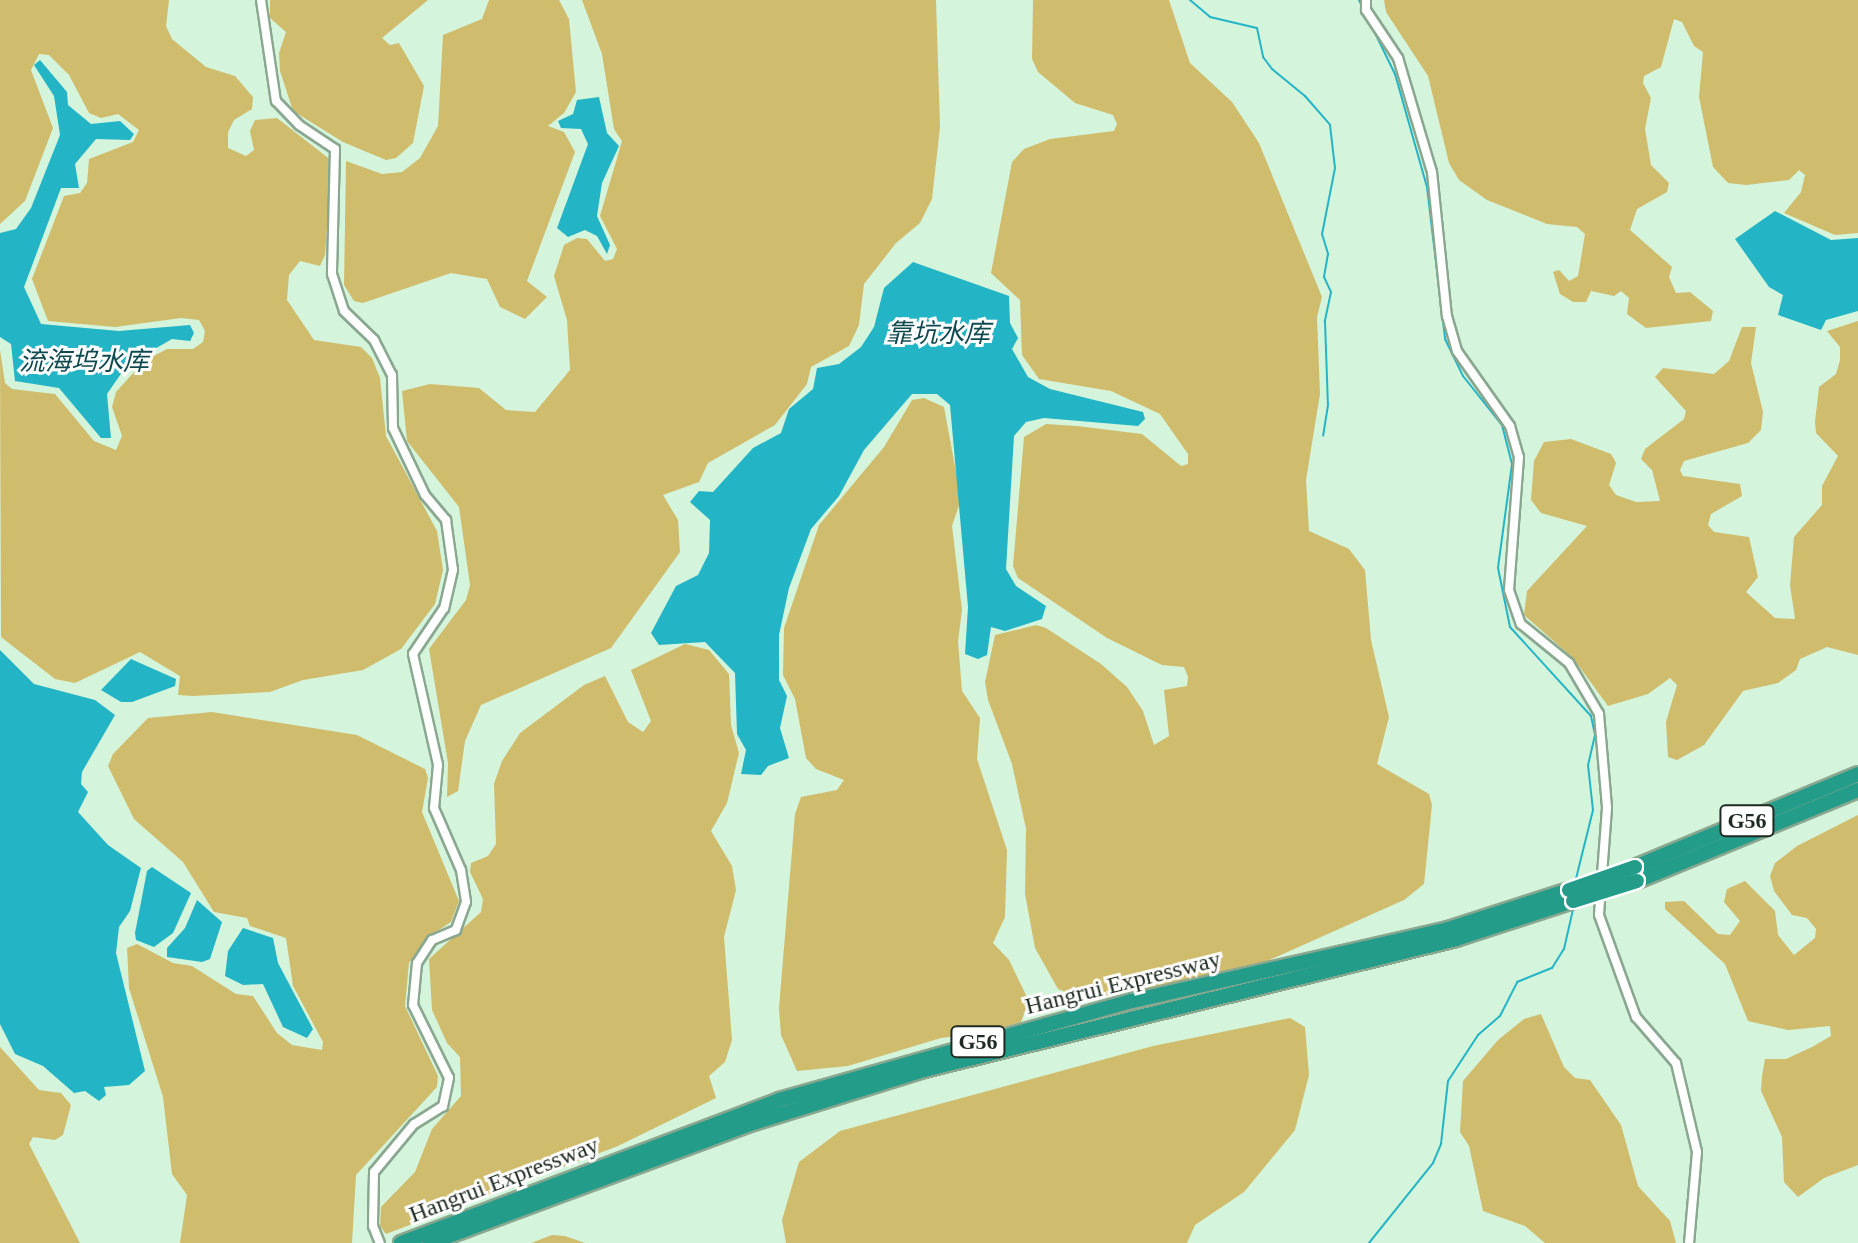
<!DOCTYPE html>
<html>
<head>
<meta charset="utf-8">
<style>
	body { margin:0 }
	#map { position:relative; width:1858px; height:1243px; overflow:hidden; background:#d5f4dc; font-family:"Times New Roman","Noto Sans SC",serif }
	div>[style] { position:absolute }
	.green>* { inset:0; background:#d0bc6d }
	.water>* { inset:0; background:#23b5c6 }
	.stream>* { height:2px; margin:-1px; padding:0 1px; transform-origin:1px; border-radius:1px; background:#23b5c6 }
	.roads { filter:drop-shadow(2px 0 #8aa790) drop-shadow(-2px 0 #8aa790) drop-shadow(0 2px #8aa790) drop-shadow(0 -2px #8aa790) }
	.minor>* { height:8px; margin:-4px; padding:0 4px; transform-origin:4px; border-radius:4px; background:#fff }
	.motorway>* { height:14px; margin:-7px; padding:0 7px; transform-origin:7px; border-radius:7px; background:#249c8a }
	.bridges { filter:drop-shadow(2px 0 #fff) drop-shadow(-2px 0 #fff) drop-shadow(0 2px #fff) drop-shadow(0 -2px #fff) }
	.motorway-bridge>* { height:14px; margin:-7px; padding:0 7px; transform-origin:7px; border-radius:7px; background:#249c8a }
	span { translate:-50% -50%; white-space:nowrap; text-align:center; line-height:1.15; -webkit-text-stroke:6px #fff; paint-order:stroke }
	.shield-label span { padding:2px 6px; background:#fff; border:2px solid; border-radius:6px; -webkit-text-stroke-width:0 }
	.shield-label { font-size:22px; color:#1e2a21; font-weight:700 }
	.street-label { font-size:24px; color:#1e2a21 }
	.water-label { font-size:26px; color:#0f4a51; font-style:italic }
</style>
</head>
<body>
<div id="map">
	<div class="green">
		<div style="clip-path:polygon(0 0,169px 0,166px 26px,172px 39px,206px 67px,235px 76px,253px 97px,252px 109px,234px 120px,228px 132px,228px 148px,246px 156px,254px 150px,250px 131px,255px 120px,277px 118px,332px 161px,325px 255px,320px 266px,300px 261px,289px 275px,287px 300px,314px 340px,361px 347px,372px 358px,380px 378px,386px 436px,437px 531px,443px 570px,435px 604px,401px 649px,363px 670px,303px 680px,270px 692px,193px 696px,178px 695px,180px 676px,140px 652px,75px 683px,55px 679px,1px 637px,0 350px,5px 383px,12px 389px,55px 394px,94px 441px,116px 450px,122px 436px,112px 407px,116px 392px,144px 361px,167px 349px,193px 349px,203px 342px,205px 331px,199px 320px,181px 318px,115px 327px,48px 321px,32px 279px,64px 196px,80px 193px,87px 183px,89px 159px,133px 142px,139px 130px,118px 114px,101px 118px,89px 113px,69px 75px,49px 55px,39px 54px,31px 70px,53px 128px,25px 201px,0 224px)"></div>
		<div style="clip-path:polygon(428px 0,382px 38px,390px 45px,399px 43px,424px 86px,413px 143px,396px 158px,386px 160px,343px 142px,293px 111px,280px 71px,279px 53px,286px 32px,270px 18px,270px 0)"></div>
		<div style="clip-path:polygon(489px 0,559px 0,569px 19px,576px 92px,564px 113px,548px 126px,564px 132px,575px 152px,527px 281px,547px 297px,525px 319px,500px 307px,487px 279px,451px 273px,363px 303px,354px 301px,344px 285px,346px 161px,382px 174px,402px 172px,420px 158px,438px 126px,443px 35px,482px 19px)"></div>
		<div style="clip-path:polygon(582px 0,936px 0,940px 127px,932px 199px,920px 223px,896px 243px,864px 284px,859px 325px,849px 346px,811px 367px,807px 384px,775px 425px,708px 463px,699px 482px,663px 495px,678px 520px,680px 552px,611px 648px,481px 705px,465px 741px,458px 791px,447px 797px,448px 763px,429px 649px,466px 600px,470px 585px,459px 507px,407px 441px,402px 391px,430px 384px,479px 388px,506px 410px,535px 412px,570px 370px,567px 320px,554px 276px,564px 245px,577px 238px,587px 239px,605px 261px,613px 259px,617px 249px,600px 216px,622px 141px,614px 129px,602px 54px)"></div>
		<div style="clip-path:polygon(1033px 0,1169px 0,1190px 63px,1232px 102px,1259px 143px,1322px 297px,1317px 317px,1320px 394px,1306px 480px,1309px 531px,1349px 549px,1365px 570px,1371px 640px,1389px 717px,1377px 764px,1429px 794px,1432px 805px,1424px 884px,1404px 900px,1265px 962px,1185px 983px,1085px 1000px,1058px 989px,1035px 948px,1025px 894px,1026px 829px,1012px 764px,988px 700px,985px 682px,995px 635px,1036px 625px,1046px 628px,1101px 664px,1127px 687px,1143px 711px,1154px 745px,1169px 736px,1164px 690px,1187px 686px,1188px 677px,1184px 667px,1162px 665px,1107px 638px,1018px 578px,1013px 566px,1024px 437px,1046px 424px,1077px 426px,1142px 434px,1181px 466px,1188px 464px,1188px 454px,1160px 414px,1111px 391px,1039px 379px,1022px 355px,1020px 300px,991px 273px,1012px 162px,1024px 149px,1050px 139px,1114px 131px,1117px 124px,1113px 115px,1075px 103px,1038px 72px,1032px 59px)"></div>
		<div style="clip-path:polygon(1384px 0,1858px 0,1858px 233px,1835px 235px,1784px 213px,1801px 192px,1805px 175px,1799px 170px,1789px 180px,1746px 185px,1728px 183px,1713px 167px,1699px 97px,1703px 52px,1694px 46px,1682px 22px,1674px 19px,1661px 67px,1644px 76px,1643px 83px,1651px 98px,1645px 129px,1651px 165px,1669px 183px,1667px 192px,1637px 209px,1630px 230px,1672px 267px,1669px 277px,1676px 293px,1690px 292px,1713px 311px,1711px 321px,1646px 328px,1627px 314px,1629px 298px,1621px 291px,1614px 296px,1591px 291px,1586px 302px,1573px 302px,1560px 294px,1553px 272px,1559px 270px,1569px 281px,1578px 276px,1585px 234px,1577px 227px,1547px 224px,1487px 200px,1459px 180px,1449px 163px,1428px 76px,1386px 12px)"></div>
		<div style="clip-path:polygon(1858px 321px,1858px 655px,1827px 647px,1800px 659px,1796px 670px,1778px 683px,1743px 691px,1704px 745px,1677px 760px,1668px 757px,1666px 722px,1677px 685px,1670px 678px,1648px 694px,1608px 706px,1573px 658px,1524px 615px,1527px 591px,1587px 526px,1541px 513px,1531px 500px,1534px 461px,1544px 442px,1571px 439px,1611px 454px,1616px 463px,1609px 485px,1616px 495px,1636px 502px,1660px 501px,1652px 470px,1641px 459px,1645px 449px,1684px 419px,1686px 411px,1655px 377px,1663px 368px,1714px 374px,1729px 361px,1742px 327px,1756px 327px,1751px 363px,1763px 412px,1761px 430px,1748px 443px,1684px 461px,1680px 470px,1683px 476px,1740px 484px,1742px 496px,1711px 514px,1708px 525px,1714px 532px,1749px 537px,1758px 577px,1746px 592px,1775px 618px,1795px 619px,1790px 585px,1794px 537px,1822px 505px,1822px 486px,1838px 456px,1816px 433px,1815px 422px,1819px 387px,1836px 374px,1840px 360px,1840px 347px,1827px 331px)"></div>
		<div style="clip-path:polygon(924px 398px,944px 407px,961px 499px,952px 526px,962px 610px,958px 641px,962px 691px,980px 718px,977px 759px,1007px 850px,1005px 917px,993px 943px,1009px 960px,1026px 995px,1026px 1009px,1021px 1022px,987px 1032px,941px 1038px,848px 1066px,797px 1071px,781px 1035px,779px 1008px,795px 814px,801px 797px,837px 790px,844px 780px,816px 769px,806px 758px,795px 699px,783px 675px,784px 628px,819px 525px,884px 447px,912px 400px)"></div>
		<div style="clip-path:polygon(685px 644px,709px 650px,729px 674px,731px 725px,739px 753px,727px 803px,711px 831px,732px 866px,736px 890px,724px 937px,732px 1040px,725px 1062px,709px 1076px,716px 1098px,618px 1146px,386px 1234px,380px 1226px,381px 1207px,415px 1172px,432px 1129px,461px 1096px,460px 1057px,447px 1043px,432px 1010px,429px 959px,481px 912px,483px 899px,470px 872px,471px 863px,488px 856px,496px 844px,494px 784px,502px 761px,520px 733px,584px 685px,605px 676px,628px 722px,643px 732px,651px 721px,631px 670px)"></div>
		<div style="clip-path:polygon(212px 712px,357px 735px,425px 769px,428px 778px,422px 812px,459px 901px,451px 922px,430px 936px,409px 963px,405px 1006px,438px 1076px,437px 1087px,356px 1175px,352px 1243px,180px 1243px,187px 1195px,172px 1174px,163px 1097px,129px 988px,127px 948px,137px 944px,173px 963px,192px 966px,236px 994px,253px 996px,277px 1033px,292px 1045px,322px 1050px,323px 1042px,293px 986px,286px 938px,250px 926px,247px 918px,214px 912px,183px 862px,134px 819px,108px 766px,113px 754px,148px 718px)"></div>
		<div style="clip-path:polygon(1858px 815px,1858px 1165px,1824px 1178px,1798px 1197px,1784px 1182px,1782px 1137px,1761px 1091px,1762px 1076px,1765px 1059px,1786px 1059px,1812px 1047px,1831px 1036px,1830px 1026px,1788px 1030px,1748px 1021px,1725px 964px,1665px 909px,1665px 902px,1684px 901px,1718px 934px,1730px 935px,1740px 921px,1724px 902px,1727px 889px,1745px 881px,1775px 911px,1778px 935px,1794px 955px,1815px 938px,1816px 929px,1807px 918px,1792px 915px,1774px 891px,1770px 876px,1775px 863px,1797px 846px)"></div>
		<div style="clip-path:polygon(1541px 1014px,1564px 1067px,1575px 1078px,1590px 1080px,1621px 1125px,1638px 1186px,1670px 1221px,1676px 1243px,1545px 1243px,1525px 1226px,1483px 1211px,1469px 1146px,1460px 1132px,1463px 1081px,1498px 1040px,1524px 1019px)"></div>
		<div style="clip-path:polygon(1290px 1018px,1305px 1027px,1309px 1075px,1295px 1130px,1244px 1192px,1195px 1225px,1187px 1243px,786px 1243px,782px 1220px,799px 1162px,840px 1131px,1153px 1046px)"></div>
		<div style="clip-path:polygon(0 1047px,39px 1090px,61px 1093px,71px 1105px,63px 1135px,55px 1140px,33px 1137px,29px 1144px,80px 1243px,0 1243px)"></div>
		<div style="clip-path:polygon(552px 1235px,565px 1236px,585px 1243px,531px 1243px)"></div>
	</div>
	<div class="water">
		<div style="clip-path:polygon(40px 60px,67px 92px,68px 105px,91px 124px,120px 121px,134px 134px,130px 140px,96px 139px,75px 164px,79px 188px,61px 188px,24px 287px,41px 324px,119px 331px,190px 325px,194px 333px,190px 341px,172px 339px,127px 365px,107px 394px,111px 438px,101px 438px,59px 388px,15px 381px,11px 344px,0 337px,0 233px,16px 229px,31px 208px,60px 135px,54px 96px,34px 65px)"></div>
		<div style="clip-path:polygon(599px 97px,607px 133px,619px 146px,602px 183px,597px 216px,610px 245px,607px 254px,597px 236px,585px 230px,568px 237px,557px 228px,588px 144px,581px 129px,561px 128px,558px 121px,573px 114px,577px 100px)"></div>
		<div style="clip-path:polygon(1775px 211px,1831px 240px,1858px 238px,1858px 311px,1826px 320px,1821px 330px,1778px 315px,1783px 295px,1769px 287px,1735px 239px)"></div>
		<div style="clip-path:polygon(913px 262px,1009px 296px,1010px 323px,1018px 338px,1012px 349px,1028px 377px,1050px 389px,1143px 412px,1145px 419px,1138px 426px,1044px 418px,1026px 422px,1014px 436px,1006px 569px,1016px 586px,1046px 606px,1042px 619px,1005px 631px,991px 627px,987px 655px,978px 659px,965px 654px,968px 607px,950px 405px,937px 394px,912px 394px,864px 450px,839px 496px,811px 529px,789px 588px,779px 635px,779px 680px,787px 696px,780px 728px,789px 758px,768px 766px,761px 775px,741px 774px,746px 750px,737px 734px,735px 673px,705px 642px,659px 645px,651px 633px,676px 586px,698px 575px,709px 553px,710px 520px,690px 502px,699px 491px,713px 492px,753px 448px,781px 433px,789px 409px,813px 389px,817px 368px,839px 364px,861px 347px,874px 327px,884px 288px)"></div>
		<div style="clip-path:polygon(0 650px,34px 684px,95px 700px,115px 715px,82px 772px,81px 784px,88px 792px,78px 812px,108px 845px,141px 868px,130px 911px,119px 927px,116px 953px,145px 1071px,129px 1085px,104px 1087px,106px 1095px,99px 1101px,85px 1091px,74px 1093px,43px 1066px,15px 1054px,0 1024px)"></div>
		<div style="clip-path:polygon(131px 659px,176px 679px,175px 686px,132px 702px,121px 702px,101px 690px)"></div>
		<div style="clip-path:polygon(152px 867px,191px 893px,173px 933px,154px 947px,136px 940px,135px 933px,147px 871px)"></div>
		<div style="clip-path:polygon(197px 900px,222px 922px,210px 959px,202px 962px,167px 957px,167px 948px,185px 928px)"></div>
		<div style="clip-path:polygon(243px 928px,273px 938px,278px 963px,313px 1029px,307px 1038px,283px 1027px,263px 984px,243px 985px,225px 976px,228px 951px)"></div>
	</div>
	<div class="stream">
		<div style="left:1190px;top:0;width:26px;rotate:40deg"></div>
		<div style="left:1210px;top:17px;width:48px;rotate:13.2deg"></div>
		<div style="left:1257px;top:28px;width:30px;rotate:78deg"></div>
		<div style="left:1263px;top:57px;width:15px;rotate:53deg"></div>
		<div style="left:1272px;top:69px;width:43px;rotate:39.3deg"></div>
		<div style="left:1305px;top:96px;width:38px;rotate:49deg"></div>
		<div style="left:1330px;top:125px;width:43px;rotate:83.4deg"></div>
		<div style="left:1335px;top:168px;width:67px;rotate:101.1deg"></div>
		<div style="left:1322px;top:234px;width:21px;rotate:73deg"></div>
		<div style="left:1328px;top:254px;width:23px;rotate:100deg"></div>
		<div style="left:1324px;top:277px;width:17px;rotate:65deg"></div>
		<div style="left:1331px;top:292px;width:30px;rotate:102deg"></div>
		<div style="left:1325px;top:321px;width:84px;rotate:88deg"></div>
		<div style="left:1328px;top:405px;width:31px;rotate:99deg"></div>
		<div style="left:1359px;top:0;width:82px;rotate:64.1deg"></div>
		<div style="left:1395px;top:74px;width:117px;rotate:74.2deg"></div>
		<div style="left:1427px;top:187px;width:153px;rotate:83.2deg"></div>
		<div style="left:1445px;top:339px;width:41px;rotate:64.1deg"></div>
		<div style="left:1463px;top:376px;width:63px;rotate:51.5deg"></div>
		<div style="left:1502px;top:425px;width:40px;rotate:75.6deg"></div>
		<div style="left:1512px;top:464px;width:105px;rotate:97.7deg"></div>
		<div style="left:1498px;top:568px;width:60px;rotate:78.5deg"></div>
		<div style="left:1510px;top:627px;width:120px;rotate:47.7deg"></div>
		<div style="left:1591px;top:716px;width:19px;rotate:78deg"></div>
		<div style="left:1595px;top:735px;width:31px;rotate:103deg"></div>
		<div style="left:1588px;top:765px;width:45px;rotate:83.7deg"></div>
		<div style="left:1593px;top:810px;width:75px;rotate:103.9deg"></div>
		<div style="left:1369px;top:1243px;width:102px;rotate:-51.3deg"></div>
		<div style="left:1433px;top:1163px;width:21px;rotate:-67deg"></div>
		<div style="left:1441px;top:1144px;width:63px;rotate:-83.7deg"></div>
		<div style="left:1448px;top:1081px;width:55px;rotate:-56.9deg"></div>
		<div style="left:1478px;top:1035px;width:29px;rotate:-41deg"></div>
		<div style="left:1500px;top:1016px;width:38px;rotate:-63deg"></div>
		<div style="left:1517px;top:982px;width:38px;rotate:-22deg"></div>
		<div style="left:1552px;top:968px;width:22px;rotate:-58deg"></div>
		<div style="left:1564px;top:949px;width:45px;rotate:-77.2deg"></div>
	</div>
	<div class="roads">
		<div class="minor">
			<div style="left:261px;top:0;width:102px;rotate:81.6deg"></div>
			<div style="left:276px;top:101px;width:33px;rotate:46deg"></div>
			<div style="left:299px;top:125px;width:43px;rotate:33.7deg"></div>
			<div style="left:335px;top:149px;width:125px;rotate:91.4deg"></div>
			<div style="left:332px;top:274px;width:39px;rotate:72deg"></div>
			<div style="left:344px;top:311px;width:42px;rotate:44deg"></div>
			<div style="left:374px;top:340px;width:39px;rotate:63deg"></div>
			<div style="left:392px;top:375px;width:53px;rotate:88.9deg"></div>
			<div style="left:393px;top:428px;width:74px;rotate:64.5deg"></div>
			<div style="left:425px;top:495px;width:33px;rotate:50deg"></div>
			<div style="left:446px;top:520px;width:50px;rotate:82deg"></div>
			<div style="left:453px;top:570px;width:39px;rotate:103deg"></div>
			<div style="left:444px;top:608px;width:55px;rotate:124deg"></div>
			<div style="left:413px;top:654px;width:114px;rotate:77.3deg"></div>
			<div style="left:438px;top:765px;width:43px;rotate:95.3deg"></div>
			<div style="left:434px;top:808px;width:68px;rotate:66.5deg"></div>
			<div style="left:461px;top:870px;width:32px;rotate:81deg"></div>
			<div style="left:466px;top:902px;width:30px;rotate:110deg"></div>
			<div style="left:456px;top:930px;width:26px;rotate:157deg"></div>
			<div style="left:432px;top:940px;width:27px;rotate:123deg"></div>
			<div style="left:417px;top:963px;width:42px;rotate:95.4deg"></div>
			<div style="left:413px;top:1005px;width:81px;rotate:63.7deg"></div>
			<div style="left:449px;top:1078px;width:29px;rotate:102deg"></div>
			<div style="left:443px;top:1106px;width:34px;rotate:148deg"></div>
			<div style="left:414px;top:1124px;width:62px;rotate:129.8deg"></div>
			<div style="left:374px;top:1172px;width:54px;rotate:91.1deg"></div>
			<div style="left:373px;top:1226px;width:18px;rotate:68deg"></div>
			<div style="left:1366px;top:0;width:10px;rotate:90deg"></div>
			<div style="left:1366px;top:10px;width:58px;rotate:56.3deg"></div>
			<div style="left:1398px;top:58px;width:119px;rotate:73.4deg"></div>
			<div style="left:1432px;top:172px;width:145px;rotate:84.1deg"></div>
			<div style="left:1447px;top:316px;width:36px;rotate:74deg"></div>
			<div style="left:1457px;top:351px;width:92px;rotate:54.8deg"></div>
			<div style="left:1510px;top:426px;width:32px;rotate:74deg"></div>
			<div style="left:1519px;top:457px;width:133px;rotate:94.3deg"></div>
			<div style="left:1509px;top:590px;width:36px;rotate:71deg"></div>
			<div style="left:1521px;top:624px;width:62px;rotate:39.1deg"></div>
			<div style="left:1569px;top:663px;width:59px;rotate:59.5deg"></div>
			<div style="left:1599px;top:714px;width:94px;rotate:85.1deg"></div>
			<div style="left:1607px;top:808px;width:107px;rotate:94.3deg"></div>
			<div style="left:1599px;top:915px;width:109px;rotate:70.1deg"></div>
			<div style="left:1636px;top:1017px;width:61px;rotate:49deg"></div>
			<div style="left:1676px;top:1063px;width:91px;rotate:76.7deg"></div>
			<div style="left:1697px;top:1152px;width:91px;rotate:95deg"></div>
		</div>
		<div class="motorway">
			<div style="left:1635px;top:867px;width:242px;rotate:-22.6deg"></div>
			<div style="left:1637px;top:881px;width:239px;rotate:-22.4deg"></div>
			<div style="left:401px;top:1243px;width:404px;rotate:-20.7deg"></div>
			<div style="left:779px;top:1100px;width:367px;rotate:-15.7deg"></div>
			<div style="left:1132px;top:1001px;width:324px;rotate:-12.8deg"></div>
			<div style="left:1448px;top:929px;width:127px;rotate:-17.9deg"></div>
			<div style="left:430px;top:1243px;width:341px;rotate:-20.4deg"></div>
			<div style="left:750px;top:1124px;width:182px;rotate:-17.2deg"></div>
			<div style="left:924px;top:1070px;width:548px;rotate:-13.83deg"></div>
			<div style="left:1456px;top:939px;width:123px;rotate:-18deg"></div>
		</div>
	</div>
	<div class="bridges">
		<div class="motorway-bridge">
			<div style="left:1569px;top:890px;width:70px;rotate:-19.2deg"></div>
			<div style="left:1573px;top:901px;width:67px;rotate:-17.4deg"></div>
		</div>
	</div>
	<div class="shield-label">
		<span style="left:1747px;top:821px">G56</span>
		<span style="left:978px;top:1042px">G56</span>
	</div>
	<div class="street-label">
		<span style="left:1123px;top:983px;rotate:-14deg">Hangrui Expressway</span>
		<span style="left:504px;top:1180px;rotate:-21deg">Hangrui Expressway</span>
	</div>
	<div class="water-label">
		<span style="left:938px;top:334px">靠坑水库</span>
		<span style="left:84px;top:362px">流海坞水库</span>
	</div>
</div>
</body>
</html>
